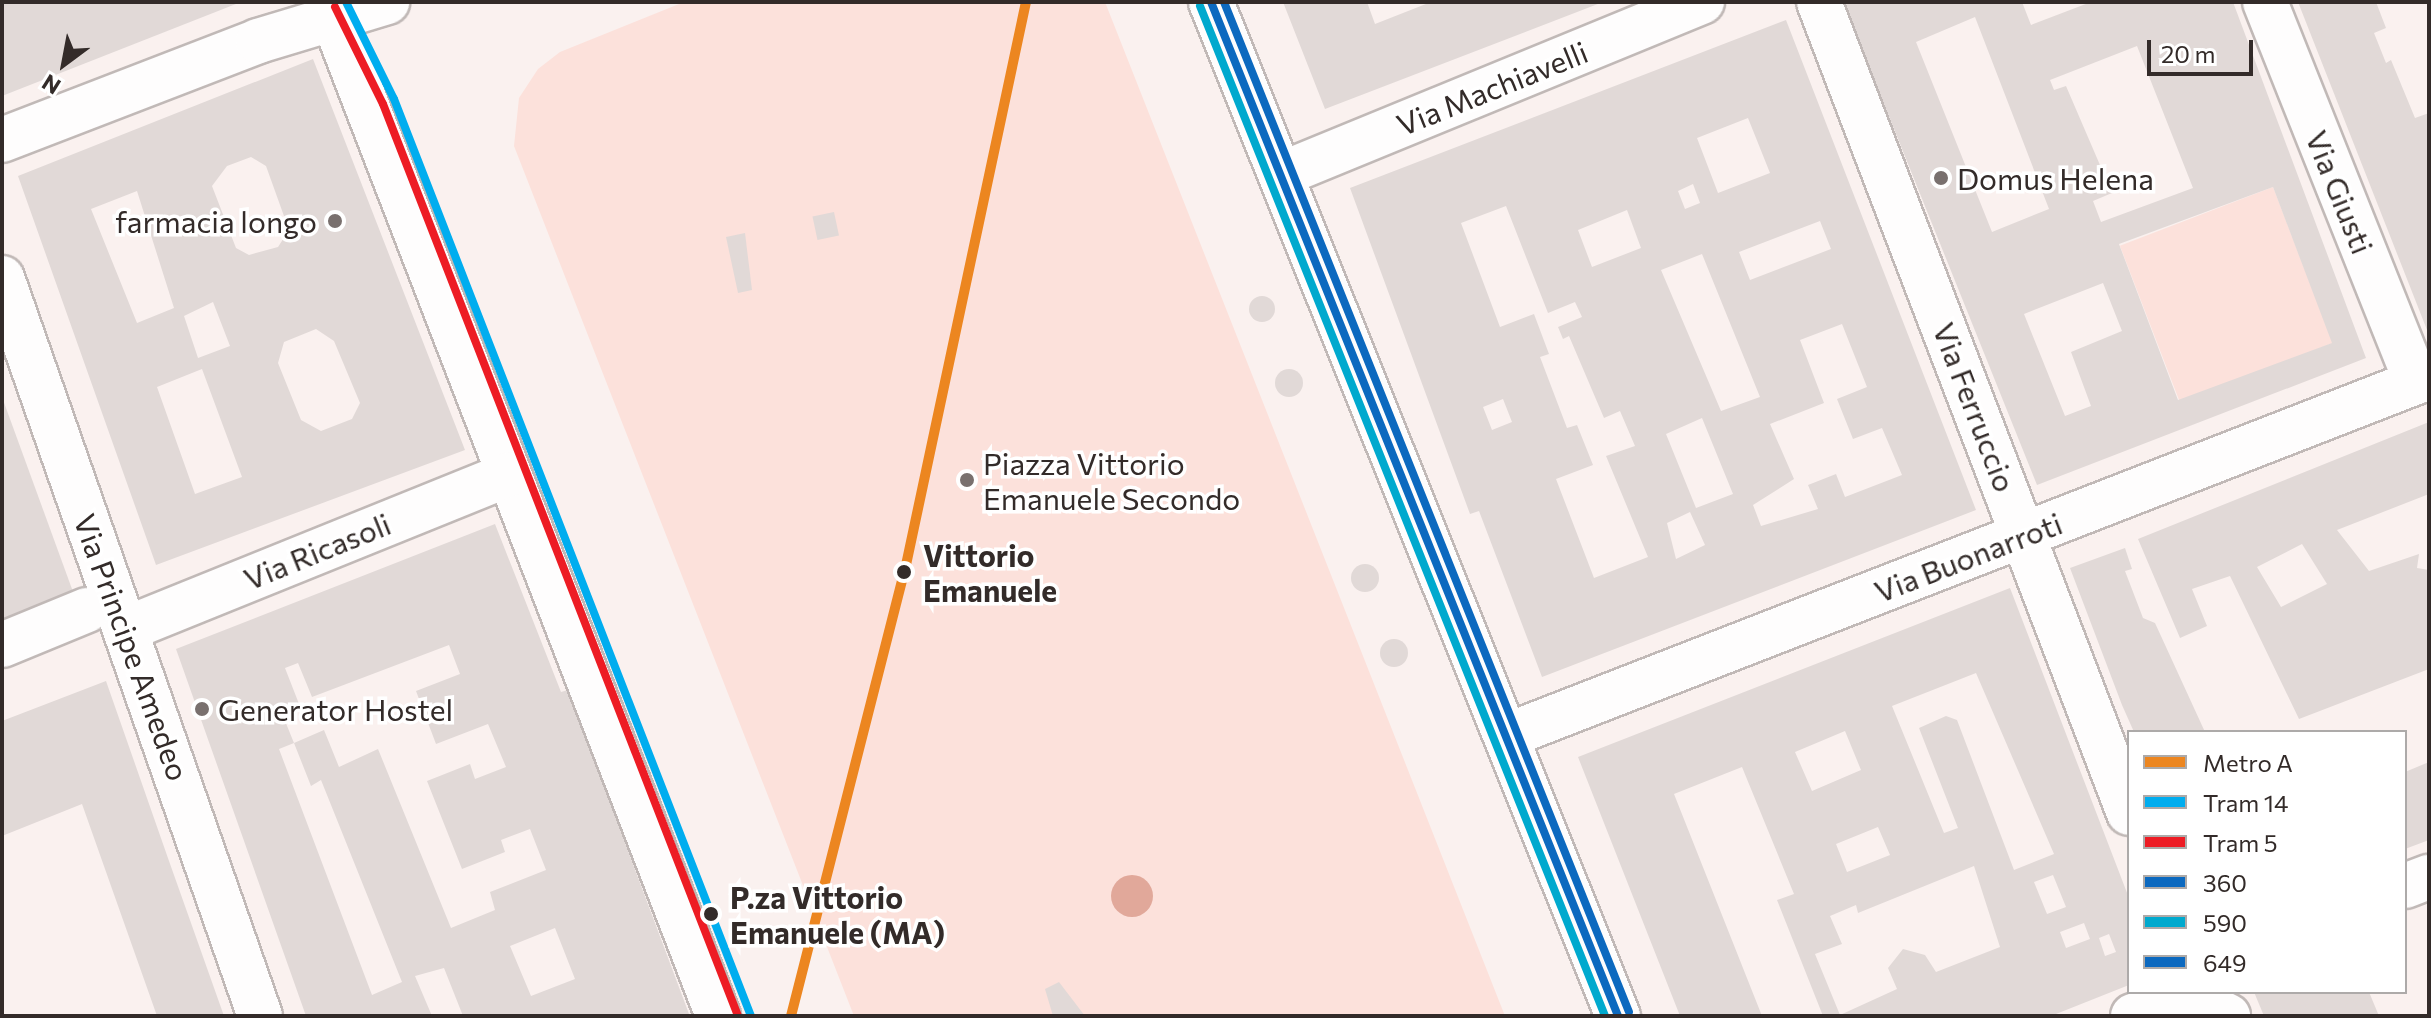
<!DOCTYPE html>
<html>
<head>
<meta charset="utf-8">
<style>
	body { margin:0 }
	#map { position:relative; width:2431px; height:1018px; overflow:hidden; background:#faf1ef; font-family:Commissioner,sans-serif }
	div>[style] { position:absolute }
	.green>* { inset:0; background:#fce1db; transform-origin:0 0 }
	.water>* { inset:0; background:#e1a89a }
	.round { border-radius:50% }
	.building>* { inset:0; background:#e1d9d7; transform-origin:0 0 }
	.roads { filter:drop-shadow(2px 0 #c1b9b7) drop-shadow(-2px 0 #c1b9b7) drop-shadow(0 2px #c1b9b7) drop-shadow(0 -2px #c1b9b7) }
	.minor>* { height:44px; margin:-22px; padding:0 22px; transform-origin:22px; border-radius:22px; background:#fefdfd }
	.major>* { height:44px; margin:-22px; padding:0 22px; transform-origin:22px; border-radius:22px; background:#fefdfd }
	.bus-1>* { height:8px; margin:-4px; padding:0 4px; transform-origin:4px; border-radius:4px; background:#0c69bf }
	.bus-2>* { height:8px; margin:-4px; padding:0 4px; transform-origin:4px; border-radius:4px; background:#00a9ce }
	.bus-3>* { height:8px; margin:-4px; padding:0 4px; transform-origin:4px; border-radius:4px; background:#0c69bf }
	.tram-1>* { height:8px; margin:-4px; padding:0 4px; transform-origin:4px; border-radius:4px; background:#00adef }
	.tram-2>* { height:8px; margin:-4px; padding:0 4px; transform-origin:4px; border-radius:4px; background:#ed1c24 }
	.metro-1>* { height:10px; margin:-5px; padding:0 5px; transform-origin:5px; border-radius:5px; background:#ec8620 }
	.dots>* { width:22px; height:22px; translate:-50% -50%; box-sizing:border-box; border:4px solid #fff; border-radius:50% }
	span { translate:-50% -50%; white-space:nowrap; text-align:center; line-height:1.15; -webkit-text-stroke:7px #fff; paint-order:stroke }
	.street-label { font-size:30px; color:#332b29 }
	.poi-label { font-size:30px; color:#332b29 }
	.left { translate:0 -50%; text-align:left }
	.right { translate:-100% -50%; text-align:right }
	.stop-label { font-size:30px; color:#332b29; font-weight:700 }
	.frame { position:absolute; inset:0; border:4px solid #332b29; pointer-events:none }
	.legend { position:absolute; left:2127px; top:730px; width:280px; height:264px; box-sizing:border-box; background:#fff; border:2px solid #adaaa9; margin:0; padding:10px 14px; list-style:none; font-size:24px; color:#332b29 }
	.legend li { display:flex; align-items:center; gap:16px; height:40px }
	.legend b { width:40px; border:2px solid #adaaa9 }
	.north { position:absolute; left:24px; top:24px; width:80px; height:80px; -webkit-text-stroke:6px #fff; paint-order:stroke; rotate:212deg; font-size:22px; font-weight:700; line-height:32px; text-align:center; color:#332b29 }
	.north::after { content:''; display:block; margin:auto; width:28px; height:36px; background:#332b29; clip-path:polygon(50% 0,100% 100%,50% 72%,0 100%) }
	.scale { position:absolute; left:2147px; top:40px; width:106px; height:36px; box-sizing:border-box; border:4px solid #332b29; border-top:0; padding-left:10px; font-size:24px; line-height:28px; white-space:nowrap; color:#332b29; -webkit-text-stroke:6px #fff; paint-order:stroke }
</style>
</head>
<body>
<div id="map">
	<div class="green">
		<div style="clip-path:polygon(684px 2px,1105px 2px,1505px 1016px,854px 1016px,514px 146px,519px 98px,538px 69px,560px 52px)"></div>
		<div style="left:2273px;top:187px;width:167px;height:164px;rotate:69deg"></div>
	</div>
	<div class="water">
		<div class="round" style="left:1111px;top:875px;width:42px;height:42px"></div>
	</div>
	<div class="building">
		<div style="clip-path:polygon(2px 2px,241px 2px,2px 96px)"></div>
		<div style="clip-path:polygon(1283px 2px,1367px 2px,1375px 24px,1431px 2px,1603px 2px,1325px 109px)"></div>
		<div style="clip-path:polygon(evenodd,1843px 2px,2022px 2px,2031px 25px,2091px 2px,2233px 2px,2366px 358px,2037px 485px,1843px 2px,1975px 17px,2049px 209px,1992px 232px,1916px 42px,1975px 17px,1843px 2px,2137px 46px,2193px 188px,2101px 222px,2093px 201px,2112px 193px,2066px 86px,2054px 90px,2050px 80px,2137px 46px,1843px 2px,2273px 187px,2332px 343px,2178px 400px,2119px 244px,2273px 187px,1843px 2px,2103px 283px,2122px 331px,2071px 352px,2091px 406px,2065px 416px,2024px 314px,2103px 283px)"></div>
		<div style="clip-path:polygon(2298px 2px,2376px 2px,2386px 28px,2374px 33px,2386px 63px,2391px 60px,2415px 118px,2429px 113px,2429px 335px)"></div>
		<div style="clip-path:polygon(evenodd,1786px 20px,1976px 510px,1542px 677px,1479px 511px,1470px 514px,1350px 188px,1786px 20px,1748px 118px,1770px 173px,1718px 193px,1697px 138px,1748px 118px,1786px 20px,1693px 184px,1700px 203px,1685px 209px,1678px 191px,1693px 184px,1786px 20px,1506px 206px,1548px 313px,1575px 302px,1582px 317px,1558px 327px,1563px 339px,1569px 336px,1604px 418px,1620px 411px,1635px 446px,1606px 456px,1648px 557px,1594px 578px,1556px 479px,1593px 465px,1577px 425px,1567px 428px,1540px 357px,1549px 354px,1534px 314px,1500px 327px,1461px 223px,1506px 206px,1786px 20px,1627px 210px,1641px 248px,1592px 267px,1578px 230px,1627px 210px,1786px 20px,1820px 221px,1831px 249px,1750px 280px,1739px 252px,1820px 221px,1786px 20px,1702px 254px,1760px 397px,1721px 411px,1661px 270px,1702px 254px,1786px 20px,1842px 324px,1867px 387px,1837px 399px,1853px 439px,1882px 428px,1902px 475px,1845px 497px,1836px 474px,1808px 485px,1818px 509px,1761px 526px,1753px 505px,1794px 479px,1770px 424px,1824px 403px,1800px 340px,1842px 324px,1786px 20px,1503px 399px,1512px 422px,1492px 430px,1483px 407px,1503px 399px,1786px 20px,1702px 418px,1733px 494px,1696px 508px,1666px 434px,1702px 418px,1786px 20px,1690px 512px,1705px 545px,1676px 559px,1667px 523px,1690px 512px)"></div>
		<div style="clip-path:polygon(evenodd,313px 59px,465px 450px,156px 565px,18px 176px,313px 59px,251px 157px,266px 166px,289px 230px,278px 247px,249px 255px,236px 248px,212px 186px,227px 166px,251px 157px,313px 59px,137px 191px,174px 308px,137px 323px,91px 209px,137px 191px,313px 59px,213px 302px,230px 346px,198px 358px,184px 316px,213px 302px,313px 59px,316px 329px,334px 341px,360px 403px,352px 419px,321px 431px,301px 420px,278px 363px,284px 342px,316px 329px,313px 59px,202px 369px,242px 477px,195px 494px,157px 387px,202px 369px)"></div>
		<div style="left:834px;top:212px;width:24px;height:22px;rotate:78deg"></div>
		<div style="clip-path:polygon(745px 233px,752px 290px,738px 293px,726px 237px)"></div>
		<div class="round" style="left:1249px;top:296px;width:26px;height:26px"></div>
		<div class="round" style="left:1275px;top:369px;width:28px;height:28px"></div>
		<div style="clip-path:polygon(2px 397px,76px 600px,2px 628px)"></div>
		<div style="clip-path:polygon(evenodd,2429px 422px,2429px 494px,2337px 530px,2369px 571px,2419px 554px,2417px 568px,2429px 570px,2429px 669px,2299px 719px,2230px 576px,2192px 589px,2207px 626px,2180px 638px,2138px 539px,2429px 422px,2302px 544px,2327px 584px,2281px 607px,2257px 567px,2302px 544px)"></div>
		<div style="clip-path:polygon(evenodd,495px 524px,561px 692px,568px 690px,689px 1014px,463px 1016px,444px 968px,415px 976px,432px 1016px,306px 1016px,176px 649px,495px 524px,449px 645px,460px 674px,416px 691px,436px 744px,488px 724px,506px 767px,475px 779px,470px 764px,427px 781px,462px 869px,505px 852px,501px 840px,530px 829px,546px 870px,490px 892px,495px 910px,451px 928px,378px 749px,339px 767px,324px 730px,294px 743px,283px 716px,301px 709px,285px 668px,298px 663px,312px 697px,449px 645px,495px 524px,294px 743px,311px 786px,321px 780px,402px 982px,372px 995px,279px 749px,294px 743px,495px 524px,555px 928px,575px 979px,531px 996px,510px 946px,555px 928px)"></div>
		<div style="clip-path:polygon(2125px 548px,2132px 569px,2125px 571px,2143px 618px,2155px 623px,2205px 732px,2134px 732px,2122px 705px,2070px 568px)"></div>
		<div class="round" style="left:1351px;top:564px;width:28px;height:28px"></div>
		<div style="clip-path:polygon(evenodd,2010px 588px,2129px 898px,2129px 985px,2051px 1016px,1823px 1016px,1777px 900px,1794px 894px,1742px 767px,1674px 794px,1762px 1016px,1680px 1016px,1578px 757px,2010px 588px,1976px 673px,2054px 854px,2014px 870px,1957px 720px,1946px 716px,1919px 728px,1958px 828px,1944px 833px,1892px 706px,1976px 673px,2010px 588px,1845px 731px,1861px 770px,1812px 791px,1795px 752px,1845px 731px,2010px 588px,1878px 827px,1890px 855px,1847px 872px,1836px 844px,1878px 827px,2010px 588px,1974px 866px,2000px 947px,1936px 972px,1925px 955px,1903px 949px,1888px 968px,1897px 989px,1840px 1015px,1815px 954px,1842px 944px,1830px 916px,1856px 905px,1858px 913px,1974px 866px,2010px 588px,2053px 875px,2066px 907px,2047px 914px,2034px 882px,2053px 875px,2010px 588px,2084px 923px,2090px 939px,2066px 948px,2060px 932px,2084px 923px,2010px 588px,2109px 934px,2116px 952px,2105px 956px,2099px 938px,2109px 934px)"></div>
		<div class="round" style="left:1380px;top:639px;width:28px;height:28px"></div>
		<div style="clip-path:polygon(106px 681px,169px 861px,224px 1016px,157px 1016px,82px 804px,2px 836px,2px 721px)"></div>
		<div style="clip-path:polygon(2429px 762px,2429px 840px,2405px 849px,2405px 772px)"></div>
		<div style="clip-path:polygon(1059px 982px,1085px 1016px,1053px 1016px,1045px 989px)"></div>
		<div style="clip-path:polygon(2254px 992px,2369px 992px,2379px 1016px,2264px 1016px)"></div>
	</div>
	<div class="roads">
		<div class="minor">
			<div style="left:327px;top:2px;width:1087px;rotate:68.91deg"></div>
			<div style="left:1819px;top:2px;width:868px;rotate:69.08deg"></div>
			<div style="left:2265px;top:2px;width:409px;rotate:68.3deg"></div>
			<div style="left:2px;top:140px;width:274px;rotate:-21.1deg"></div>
			<div style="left:258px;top:41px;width:135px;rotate:-16.8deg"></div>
			<div style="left:1282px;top:174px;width:454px;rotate:-22.3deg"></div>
			<div style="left:2px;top:278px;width:782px;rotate:70.73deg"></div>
			<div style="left:126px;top:629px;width:412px;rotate:-22deg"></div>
			<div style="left:2px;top:645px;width:92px;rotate:-22.4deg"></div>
			<div style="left:1506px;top:736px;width:990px;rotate:-21.25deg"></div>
			<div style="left:2405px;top:886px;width:26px;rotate:-21deg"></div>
			<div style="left:2133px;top:1016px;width:59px;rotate:-20deg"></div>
			<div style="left:2188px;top:996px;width:45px;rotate:26.6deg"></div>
		</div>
		<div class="major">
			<div style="left:1211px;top:2px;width:1093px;rotate:68.13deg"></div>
		</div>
	</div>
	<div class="bus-1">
		<div style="left:1211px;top:2px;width:1093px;rotate:68.13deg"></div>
	</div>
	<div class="bus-2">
		<div style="left:1200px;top:6px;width:1088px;rotate:68.15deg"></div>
	</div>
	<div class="bus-3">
		<div style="left:1224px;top:2px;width:1088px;rotate:68.15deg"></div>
	</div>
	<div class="tram-1">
		<div style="left:346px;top:2px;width:108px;rotate:63.7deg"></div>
		<div style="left:394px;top:99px;width:984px;rotate:68.73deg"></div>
	</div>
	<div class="tram-2">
		<div style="left:335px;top:7px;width:108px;rotate:63.7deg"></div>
		<div style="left:383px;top:104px;width:979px;rotate:68.73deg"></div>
	</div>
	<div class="metro-1">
		<div style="left:791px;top:1016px;width:465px;rotate:-75.7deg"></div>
		<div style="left:906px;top:565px;width:576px;rotate:-77.97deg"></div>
	</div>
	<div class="dots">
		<div style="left:1941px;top:178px;background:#79706e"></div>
		<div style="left:335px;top:221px;background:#79706e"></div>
		<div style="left:967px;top:480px;background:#79706e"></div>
		<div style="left:904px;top:572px;background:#332b29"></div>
		<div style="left:202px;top:709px;background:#79706e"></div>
		<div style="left:711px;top:914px;background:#332b29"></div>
	</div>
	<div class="street-label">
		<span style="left:1492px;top:88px;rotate:-22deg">Via Machiavelli</span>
		<span style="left:2340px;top:192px;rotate:68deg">Via Giusti</span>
		<span style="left:1975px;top:407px;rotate:69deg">Via Ferruccio</span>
		<span style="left:317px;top:551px;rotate:-22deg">Via Ricasoli</span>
		<span style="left:1968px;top:557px;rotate:-21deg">Via Buonarroti</span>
		<span style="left:132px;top:647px;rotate:70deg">Via Principe Amedeo</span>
	</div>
	<div class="poi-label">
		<span class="left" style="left:1957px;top:178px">Domus Helena</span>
		<span class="right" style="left:317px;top:221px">farmacia longo</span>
		<span class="left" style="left:983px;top:480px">Piazza Vittorio<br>Emanuele Secondo</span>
		<span class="left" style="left:218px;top:709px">Generator Hostel</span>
	</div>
	<div class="stop-label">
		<span class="left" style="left:923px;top:572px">Vittorio<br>Emanuele</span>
		<span class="left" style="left:730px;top:914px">P.za Vittorio<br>Emanuele (MA)</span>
	</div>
	<div class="frame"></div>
	<ul class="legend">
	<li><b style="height:10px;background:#ec8620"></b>Metro A</li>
	<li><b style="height:10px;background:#00adef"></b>Tram 14</li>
	<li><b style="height:10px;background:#ed1c24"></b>Tram 5</li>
	<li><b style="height:10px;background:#0c69bf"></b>360</li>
	<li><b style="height:10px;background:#00a9ce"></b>590</li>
	<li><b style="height:10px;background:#0c69bf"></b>649</li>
	</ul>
	<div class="north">N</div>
	<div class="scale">20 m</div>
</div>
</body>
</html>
